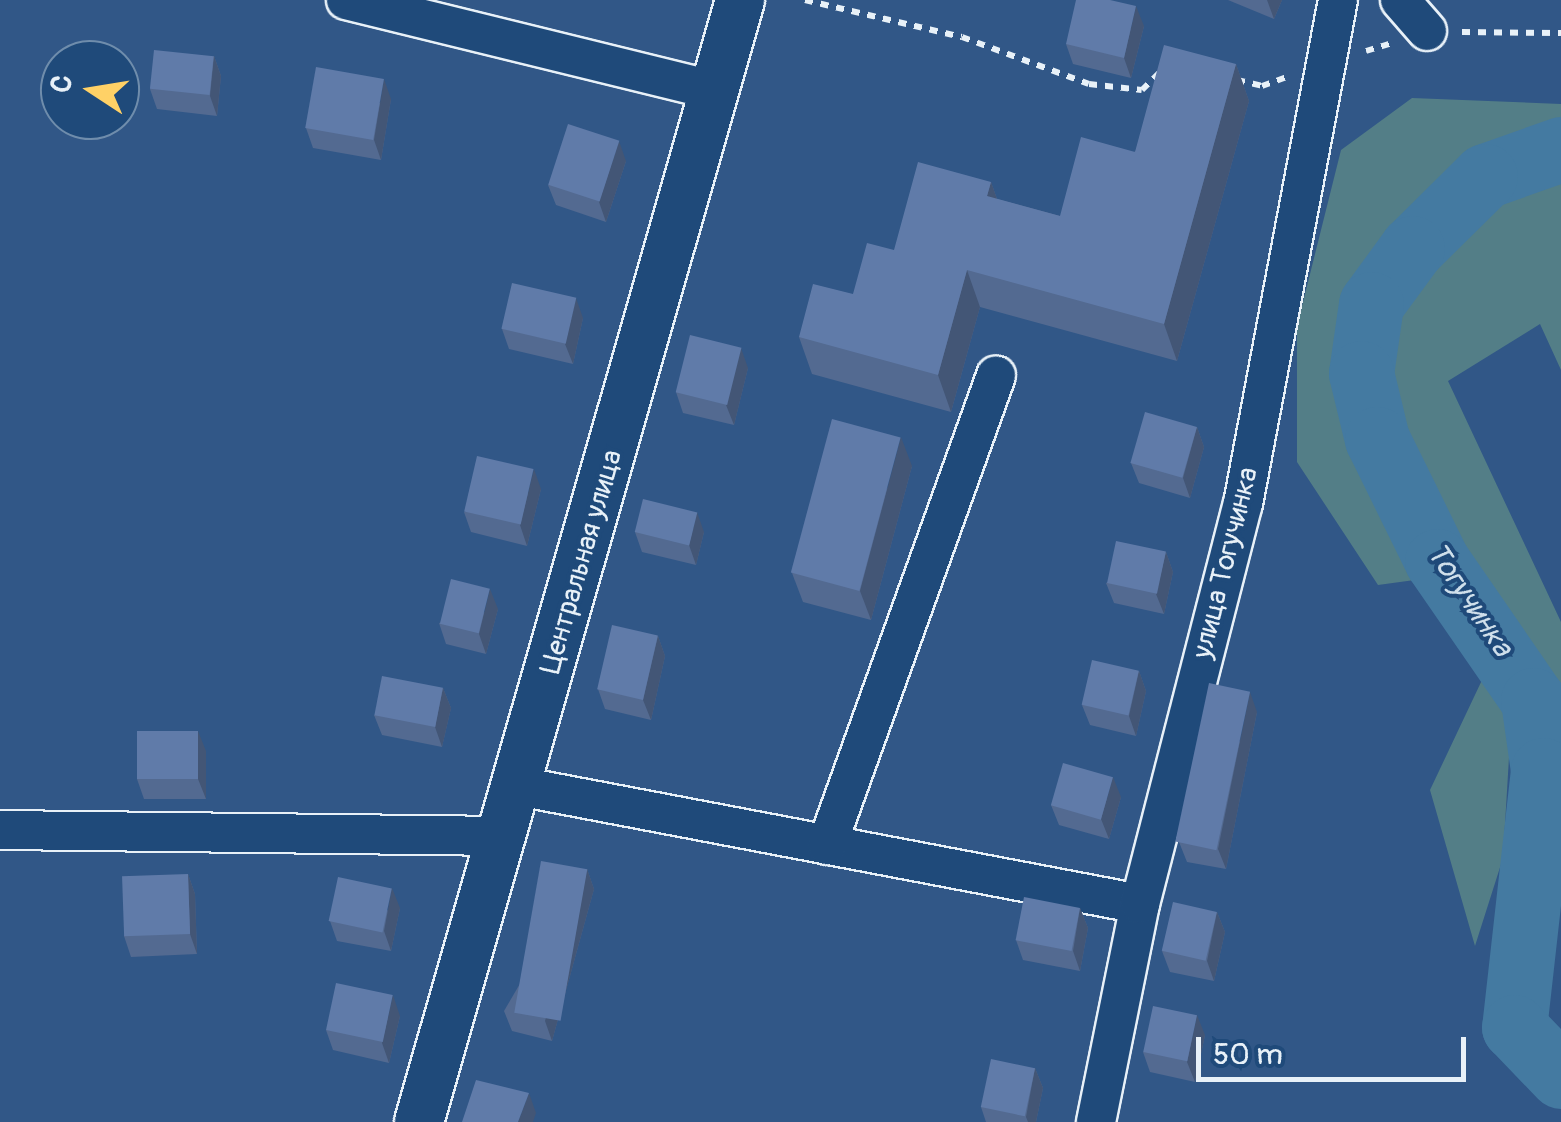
<!DOCTYPE html>
<html>
<head>
<meta charset="utf-8">
<style>
	body { margin:0 }
	#map { position:relative; width:1561px; height:1122px; overflow:hidden; background:#315787; font-family:Pangolin,sans-serif }
	div>[style] { position:absolute }
	.green>* { inset:0; background:#537e87 }
	.river>* { height:65px; margin:-32.5px; padding:0 32.5px; transform-origin:32.5px; border-radius:32.5px; background:#447aa1 }
	.path>* { height:6px; margin-top:-3px; transform-origin:0; background:repeating-linear-gradient(90deg,#e8f1f8 0 8px,transparent 0 16px) }
	.roads { filter:drop-shadow(2px 0 #e8f1f8) drop-shadow(-2px 0 #e8f1f8) drop-shadow(0 2px #e8f1f8) drop-shadow(0 -2px #e8f1f8) }
	.minor>* { height:38px; margin:-19px; padding:0 19px; transform-origin:19px; border-radius:19px; background:#1f4a7a }
	.major>* { height:48px; margin:-24px; padding:0 24px; transform-origin:24px; border-radius:24px; background:#1f4a7a }
	.wall>* { inset:0; background:#536a91 }
	.shaded-wall>* { inset:0; background:#435676 }
	.building>* { inset:0; background:#607ba9; transform-origin:0 0 }
	span { translate:-50% -50%; white-space:nowrap; text-align:center; line-height:1.15; -webkit-text-stroke:8px #1f4a7a; paint-order:stroke }
	.street-label { font-size:28px; color:#e8f1f8 }
	.water-label { font-size:30px; color:#cfdfeb; font-style:italic }
	.north { position:absolute; left:40px; top:40px; width:100px; height:100px; box-sizing:border-box; background:#1f4a7a; border:2px solid #6f8dac; border-radius:50%; rotate:282deg; font-size:28px; font-weight:700; line-height:40px; text-align:center; color:#e8f1f8 }
	.north::after { content:''; display:block; margin:auto; width:35px; height:45px; background:#ffd166; clip-path:polygon(50% 0,100% 100%,50% 72%,0 100%) }
	.scale { position:absolute; left:1196px; top:1037px; width:270px; height:45px; box-sizing:border-box; border:5px solid #e8f1f8; border-top:0; padding-left:12px; font-size:30px; line-height:35px; white-space:nowrap; color:#e8f1f8; -webkit-text-stroke:8px #1f4a7a; paint-order:stroke }
</style>
</head>
<body>
<div id="map">
	<div class="green">
		<div style="clip-path:polygon(1412px 98px,1561px 104px,1561px 370px,1540px 324px,1448px 381px,1561px 622px,1561px 758px,1533px 669px,1512px 707px,1503px 858px,1475px 946px,1430px 790px,1500px 642px,1422px 579px,1378px 585px,1297px 462px,1297px 326px,1341px 150px)"></div>
	</div>
	<div class="river">
		<div style="left:1561px;top:149px;width:81px;rotate:160.4deg"></div>
		<div style="left:1485px;top:176px;width:103px;rotate:135.4deg"></div>
		<div style="left:1412px;top:248px;width:69px;rotate:126.2deg"></div>
		<div style="left:1371px;top:304px;width:70px;rotate:98.2deg"></div>
		<div style="left:1361px;top:373px;width:68px;rotate:76.4deg"></div>
		<div style="left:1377px;top:439px;width:136px;rotate:63.8deg"></div>
		<div style="left:1437px;top:561px;width:169px;rotate:55.4deg"></div>
		<div style="left:1533px;top:700px;width:71px;rotate:81.9deg"></div>
		<div style="left:1543px;top:770px;width:259px;rotate:96.4deg"></div>
		<div style="left:1514px;top:1027px;width:68px;rotate:46.2deg"></div>
	</div>
	<div class="path">
		<div style="left:805px;top:0;width:161px;rotate:13.3deg"></div>
		<div style="left:962px;top:37px;width:135px;rotate:20.3deg"></div>
		<div style="left:1089px;top:84px;width:53px;rotate:6.5deg"></div>
		<div style="left:1142px;top:90px;width:25px;rotate:-45deg"></div>
		<div style="left:1462px;top:32px;width:99px;rotate:0.6deg"></div>
		<div style="left:1366px;top:51px;width:27px;rotate:-17deg"></div>
		<div style="left:1237px;top:80px;width:26px;rotate:13deg"></div>
		<div style="left:1262px;top:86px;width:27px;rotate:-20deg"></div>
	</div>
	<div class="roads">
		<div class="minor">
			<div style="left:346px;top:0;width:381px;rotate:13.8deg"></div>
			<div style="left:1400px;top:0;width:41px;rotate:48.9deg"></div>
			<div style="left:518px;top:786px;width:633px;rotate:10.74deg"></div>
			<div style="left:0;top:830px;width:504px;rotate:0.68deg"></div>
			<div style="left:827px;top:845px;width:499px;rotate:-70.2deg"></div>
			<div style="left:1096px;top:1122px;width:222px;rotate:-78.6deg"></div>
			<div style="left:1140px;top:904px;width:413px;rotate:-75.6deg"></div>
			<div style="left:1243px;top:504px;width:513px;rotate:-79.33deg"></div>
		</div>
		<div class="major">
			<div style="left:419px;top:1122px;width:1167px;rotate:-74.03deg"></div>
		</div>
	</div>
	<div class="wall">
		<div style="clip-path:polygon(1228px 0,1282px 0,1274px 19px)"></div>
		<div style="clip-path:polygon(1144px 26px,1131px 78px,1073px 64px,1066px 44px)"></div>
		<div style="clip-path:polygon(214px 56px,221px 76px,217px 116px,157px 109px,150px 89px)"></div>
		<div style="clip-path:polygon(1236px 64px,1249px 101px,1177px 361px,980px 307px,951px 412px,812px 374px,799px 337px,853px 294px,894px 250px,991px 182px,997px 199px,1060px 216px)"></div>
		<div style="clip-path:polygon(391px 99px,381px 160px,313px 148px,306px 128px)"></div>
		<div style="clip-path:polygon(626px 161px,606px 222px,556px 205px,548px 185px)"></div>
		<div style="clip-path:polygon(583px 318px,573px 364px,509px 349px,502px 329px)"></div>
		<div style="clip-path:polygon(748px 368px,734px 425px,683px 413px,676px 392px)"></div>
		<div style="clip-path:polygon(1197px 427px,1204px 447px,1190px 498px,1139px 483px,1131px 463px)"></div>
		<div style="clip-path:polygon(912px 466px,871px 620px,803px 602px,792px 573px)"></div>
		<div style="clip-path:polygon(541px 489px,527px 546px,471px 532px,464px 512px)"></div>
		<div style="clip-path:polygon(635px 532px,704px 532px,696px 565px,642px 552px)"></div>
		<div style="clip-path:polygon(1166px 552px,1173px 572px,1164px 614px,1114px 603px,1106px 583px)"></div>
		<div style="clip-path:polygon(498px 609px,486px 654px,446px 644px,439px 623px)"></div>
		<div style="clip-path:polygon(658px 636px,665px 656px,651px 720px,605px 709px,598px 689px)"></div>
		<div style="clip-path:polygon(1139px 671px,1146px 691px,1136px 736px,1090px 725px,1082px 705px)"></div>
		<div style="clip-path:polygon(443px 688px,451px 708px,442px 747px,382px 735px,374px 715px)"></div>
		<div style="clip-path:polygon(1257px 712px,1226px 869px,1187px 862px,1179px 842px)"></div>
		<div style="clip-path:polygon(206px 751px,206px 799px,144px 799px,137px 779px)"></div>
		<div style="clip-path:polygon(1121px 797px,1109px 839px,1059px 825px,1051px 805px)"></div>
		<div style="clip-path:polygon(587px 869px,594px 889px,552px 1041px,512px 1031px,504px 1011px)"></div>
		<div style="clip-path:polygon(188px 874px,195px 894px,197px 954px,131px 957px,124px 936px)"></div>
		<div style="clip-path:polygon(400px 908px,391px 951px,337px 941px,330px 921px)"></div>
		<div style="clip-path:polygon(1080px 908px,1088px 928px,1080px 971px,1023px 960px,1016px 940px)"></div>
		<div style="clip-path:polygon(1217px 912px,1225px 932px,1214px 981px,1170px 972px,1162px 951px)"></div>
		<div style="clip-path:polygon(400px 1016px,389px 1063px,333px 1050px,326px 1030px)"></div>
		<div style="clip-path:polygon(1205px 1035px,1195px 1082px,1150px 1072px,1143px 1052px)"></div>
		<div style="clip-path:polygon(1035px 1068px,1043px 1088px,1036px 1122px,986px 1122px,981px 1107px)"></div>
	</div>
	<div class="shaded-wall">
		<div style="clip-path:polygon(1267px 0,1282px 0,1274px 19px)"></div>
		<div style="clip-path:polygon(1136px 6px,1144px 26px,1131px 78px,1124px 58px)"></div>
		<div style="clip-path:polygon(214px 56px,221px 76px,217px 116px,210px 96px)"></div>
		<div style="clip-path:polygon(1236px 64px,1249px 101px,1177px 361px,1164px 324px)"></div>
		<div style="clip-path:polygon(384px 79px,391px 99px,381px 160px,374px 140px)"></div>
		<div style="clip-path:polygon(619px 141px,626px 161px,606px 222px,599px 202px)"></div>
		<div style="clip-path:polygon(991px 182px,1004px 219px,987px 196px)"></div>
		<div style="clip-path:polygon(967px 270px,980px 307px,951px 412px,938px 375px)"></div>
		<div style="clip-path:polygon(576px 298px,583px 318px,573px 364px,565px 344px)"></div>
		<div style="clip-path:polygon(741px 348px,748px 368px,734px 425px,726px 405px)"></div>
		<div style="clip-path:polygon(1197px 427px,1204px 447px,1190px 498px,1183px 478px)"></div>
		<div style="clip-path:polygon(901px 437px,912px 466px,871px 620px,860px 591px)"></div>
		<div style="clip-path:polygon(534px 469px,541px 489px,527px 546px,520px 525px)"></div>
		<div style="clip-path:polygon(697px 512px,704px 532px,696px 565px,689px 545px)"></div>
		<div style="clip-path:polygon(1166px 552px,1173px 572px,1164px 614px,1156px 594px)"></div>
		<div style="clip-path:polygon(490px 589px,498px 609px,486px 654px,479px 634px)"></div>
		<div style="clip-path:polygon(658px 636px,665px 656px,651px 720px,643px 700px)"></div>
		<div style="clip-path:polygon(1139px 671px,1146px 691px,1136px 736px,1129px 716px)"></div>
		<div style="clip-path:polygon(443px 688px,451px 708px,442px 747px,435px 727px)"></div>
		<div style="clip-path:polygon(1250px 692px,1257px 712px,1226px 869px,1218px 849px)"></div>
		<div style="clip-path:polygon(198px 731px,206px 751px,206px 799px,198px 779px)"></div>
		<div style="clip-path:polygon(1113px 777px,1121px 797px,1109px 839px,1101px 819px)"></div>
		<div style="clip-path:polygon(587px 869px,594px 889px,552px 1041px,545px 1021px)"></div>
		<div style="clip-path:polygon(188px 874px,195px 894px,197px 954px,190px 934px)"></div>
		<div style="clip-path:polygon(392px 888px,400px 908px,391px 951px,384px 931px)"></div>
		<div style="clip-path:polygon(1080px 908px,1088px 928px,1080px 971px,1073px 951px)"></div>
		<div style="clip-path:polygon(1217px 912px,1225px 932px,1214px 981px,1207px 961px)"></div>
		<div style="clip-path:polygon(393px 995px,400px 1016px,389px 1063px,382px 1043px)"></div>
		<div style="clip-path:polygon(1197px 1015px,1205px 1035px,1195px 1082px,1187px 1062px)"></div>
		<div style="clip-path:polygon(1035px 1068px,1043px 1088px,1036px 1122px,1028px 1122px,1026px 1117px)"></div>
		<div style="clip-path:polygon(529px 1093px,536px 1113px,533px 1122px,518px 1122px)"></div>
	</div>
	<div class="building">
		<div style="clip-path:polygon(1076px 0,1110px 0,1136px 6px,1124px 58px,1066px 44px)"></div>
		<div style="clip-path:polygon(1164px 45px,1236px 64px,1164px 324px,967px 270px,938px 375px,799px 337px,813px 284px,853px 294px,867px 243px,894px 250px,918px 162px,991px 182px,987px 196px,1060px 216px,1081px 137px,1135px 152px)"></div>
		<div style="left:154px;top:50px;width:60px;height:39px;rotate:6deg"></div>
		<div style="left:316px;top:67px;width:69px;height:62px;rotate:10deg"></div>
		<div style="left:568px;top:124px;width:54px;height:64px;rotate:18deg"></div>
		<div style="left:512px;top:283px;width:66px;height:47px;rotate:13deg"></div>
		<div style="left:690px;top:335px;width:53px;height:59px;rotate:14deg"></div>
		<div style="left:1145px;top:412px;width:54px;height:53px;rotate:16deg"></div>
		<div style="left:832px;top:419px;width:71px;height:159px;rotate:15deg"></div>
		<div style="left:477px;top:456px;width:58px;height:57px;rotate:13deg"></div>
		<div style="left:643px;top:499px;width:56px;height:34px;rotate:14deg"></div>
		<div style="left:1116px;top:541px;width:51px;height:43px;rotate:12deg"></div>
		<div style="left:451px;top:579px;width:40px;height:46px;rotate:14deg"></div>
		<div style="left:612px;top:625px;width:47px;height:66px;rotate:13deg"></div>
		<div style="left:1092px;top:660px;width:48px;height:46px;rotate:13deg"></div>
		<div style="left:382px;top:676px;width:62px;height:40px;rotate:11deg"></div>
		<div style="left:1209px;top:683px;width:42px;height:162px;rotate:12deg"></div>
		<div style="left:137px;top:731px;width:61px;height:48px"></div>
		<div style="left:1063px;top:763px;width:52px;height:44px;rotate:16deg"></div>
		<div style="left:541px;top:861px;width:47px;height:154px;rotate:10deg"></div>
		<div style="left:188px;top:874px;width:60px;height:66px;rotate:88deg"></div>
		<div style="left:338px;top:877px;width:55px;height:45px;rotate:12deg"></div>
		<div style="left:1024px;top:897px;width:57px;height:44px;rotate:11deg"></div>
		<div style="left:1173px;top:902px;width:45px;height:50px;rotate:13deg"></div>
		<div style="left:336px;top:983px;width:58px;height:48px;rotate:12deg"></div>
		<div style="left:1153px;top:1006px;width:45px;height:47px;rotate:12deg"></div>
		<div style="left:991px;top:1059px;width:45px;height:49px;rotate:12deg"></div>
		<div style="clip-path:polygon(476px 1080px,529px 1093px,518px 1122px,462px 1122px)"></div>
	</div>
	<div class="street-label">
		<span style="left:582px;top:562px;rotate:-74deg">Центральная улица</span>
		<span style="left:1226px;top:563px;rotate:-76deg">улица Тогучинка</span>
	</div>
	<div class="water-label">
		<span style="left:1469px;top:600px;rotate:56deg">Тогучинка</span>
	</div>
	<div class="north">С</div>
	<div class="scale">50 m</div>
</div>
</body>
</html>
